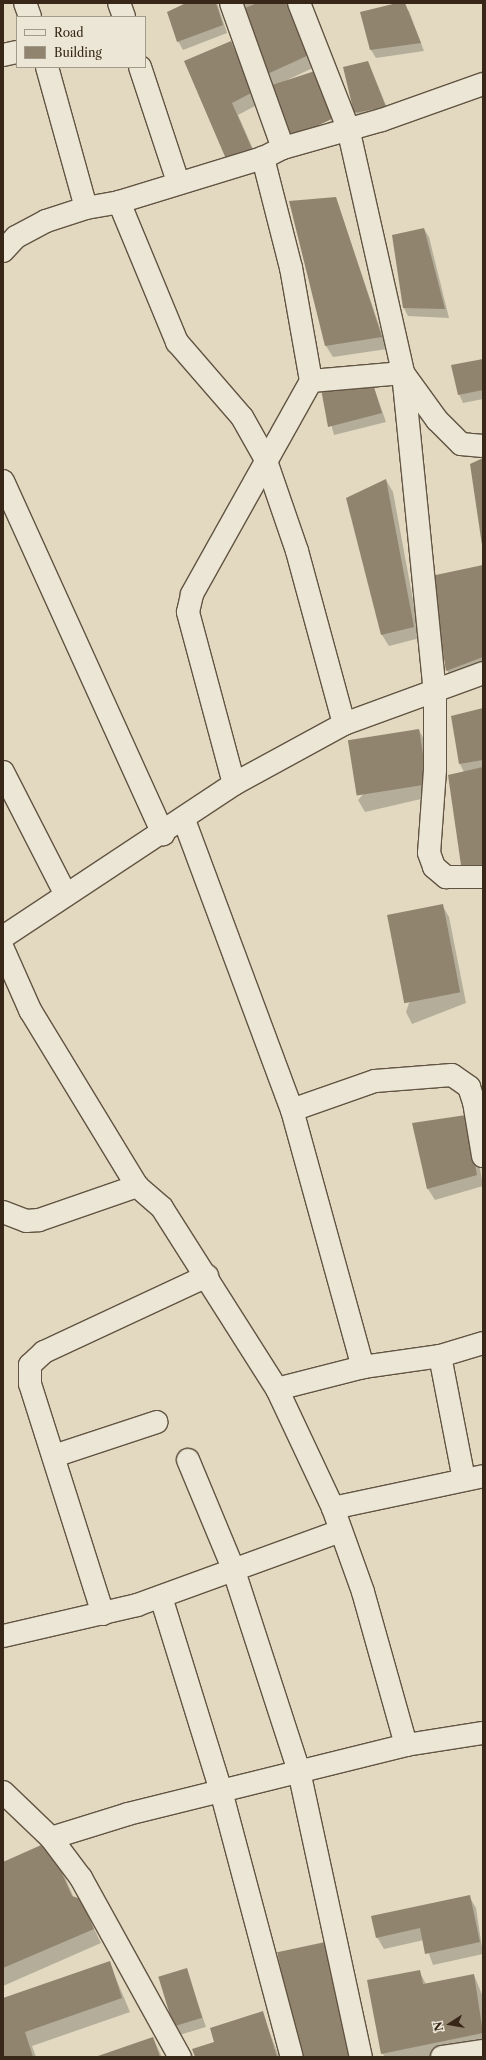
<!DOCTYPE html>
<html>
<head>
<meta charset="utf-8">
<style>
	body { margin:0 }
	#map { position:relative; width:486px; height:2060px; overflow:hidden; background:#e2d9c0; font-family:"Libre Caslon Text",serif }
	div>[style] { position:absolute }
	.shadow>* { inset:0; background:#0003 }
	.building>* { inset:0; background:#90846f; transform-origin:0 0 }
	.roads { filter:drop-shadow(1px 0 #625442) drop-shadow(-1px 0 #625442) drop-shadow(0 1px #625442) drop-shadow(0 -1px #625442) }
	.street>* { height:22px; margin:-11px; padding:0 11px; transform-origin:11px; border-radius:11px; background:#ece6d6 }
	span { translate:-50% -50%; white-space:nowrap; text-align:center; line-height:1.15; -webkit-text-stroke:4px #ece6d6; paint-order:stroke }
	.frame { position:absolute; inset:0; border:4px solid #382718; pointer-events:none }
	.legend { position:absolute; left:16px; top:16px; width:130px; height:52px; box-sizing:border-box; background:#ece6d6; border:1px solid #a49a8a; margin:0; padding:5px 7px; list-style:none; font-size:12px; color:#382718 }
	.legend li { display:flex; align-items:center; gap:8px; height:20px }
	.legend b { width:20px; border:1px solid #a49a8a }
	.north { position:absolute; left:430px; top:2004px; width:40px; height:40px; -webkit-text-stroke:3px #ece6d6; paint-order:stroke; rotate:258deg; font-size:11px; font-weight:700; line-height:16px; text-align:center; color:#382718 }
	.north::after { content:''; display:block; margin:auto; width:14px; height:18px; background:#382718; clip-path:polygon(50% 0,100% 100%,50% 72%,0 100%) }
</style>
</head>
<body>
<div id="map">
	<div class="shadow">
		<div style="clip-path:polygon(189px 3px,217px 3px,227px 33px,183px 50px,178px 41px)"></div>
		<div style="clip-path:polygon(236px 3px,286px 3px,317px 66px,285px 81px,292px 137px)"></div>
		<div style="clip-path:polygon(401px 3px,409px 11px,424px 51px,376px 58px,371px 50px)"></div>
		<div style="clip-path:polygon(231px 42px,259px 104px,238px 115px,260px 165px,227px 159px)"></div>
		<div style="clip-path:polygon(368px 62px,390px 115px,359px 122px,344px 68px)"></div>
		<div style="clip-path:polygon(341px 116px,344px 124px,293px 139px)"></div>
		<div style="clip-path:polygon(336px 198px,387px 349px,333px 357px,326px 346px)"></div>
		<div style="clip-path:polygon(424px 229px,429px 237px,449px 318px,408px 316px,404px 308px)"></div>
		<div style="clip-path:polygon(483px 360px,483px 399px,463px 403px,459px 394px)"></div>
		<div style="clip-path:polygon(372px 382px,386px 422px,334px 435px,322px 390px)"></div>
		<div style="clip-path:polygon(386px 480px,393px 492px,420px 638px,389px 646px,382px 635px)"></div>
		<div style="clip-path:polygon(483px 566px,483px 671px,453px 682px,447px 670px)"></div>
		<div style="clip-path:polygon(483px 709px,483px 879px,449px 775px,464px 772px,460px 764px)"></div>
		<div style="clip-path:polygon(419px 730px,425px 741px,434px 796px,365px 812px,358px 800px)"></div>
		<div style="clip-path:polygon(442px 905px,449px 917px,466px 1003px,412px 1024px,406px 1012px)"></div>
		<div style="clip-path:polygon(413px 1124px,473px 1128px,483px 1186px,435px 1200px,428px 1189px)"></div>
		<div style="clip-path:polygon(56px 1857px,74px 1898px,80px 1900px,101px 1943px,3px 1986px,3px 1858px,5px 1862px)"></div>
		<div style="clip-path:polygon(469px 1896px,476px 1908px,483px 1954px,433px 1965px,424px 1940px,384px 1949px,377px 1937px)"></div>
		<div style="clip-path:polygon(109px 1962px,130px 2012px,32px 2046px,36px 2057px,3px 2057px,3px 1999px)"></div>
		<div style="clip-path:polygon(186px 1969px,206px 2027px,179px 2035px,174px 2027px)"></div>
		<div style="clip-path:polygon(419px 1971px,426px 1984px,474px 1975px,483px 1997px,483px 2046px,428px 2057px,385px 2057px,382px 2053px)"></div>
		<div style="clip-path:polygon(262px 2012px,279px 2057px,196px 2057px,215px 2043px)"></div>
		<div style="clip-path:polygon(153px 2038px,162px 2057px,97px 2057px)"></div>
	</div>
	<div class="building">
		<div style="clip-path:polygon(186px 3px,216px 3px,223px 25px,177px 42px,167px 12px)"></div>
		<div style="clip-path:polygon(257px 3px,286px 3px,311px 54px,263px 76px,236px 12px)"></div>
		<div style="clip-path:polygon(397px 3px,405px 3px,421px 43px,370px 50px,360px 12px)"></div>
		<div style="clip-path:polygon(231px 41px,253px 92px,232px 103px,254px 153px,226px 159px,184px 61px)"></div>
		<div style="clip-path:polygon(368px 61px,386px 107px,354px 113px,343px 67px)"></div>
		<div style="clip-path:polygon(318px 70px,340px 115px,292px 138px,269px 86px)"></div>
		<div style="clip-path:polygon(336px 197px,382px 337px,325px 346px,289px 201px)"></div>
		<div style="clip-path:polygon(424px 228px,445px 309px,403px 308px,392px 235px)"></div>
		<div style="clip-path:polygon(483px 359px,483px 390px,458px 395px,451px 365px)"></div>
		<div style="clip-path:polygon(372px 381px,382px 413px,328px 427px,321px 389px)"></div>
		<div style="clip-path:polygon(483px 458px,483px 552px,470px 464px)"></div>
		<div style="clip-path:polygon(386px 479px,414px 627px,381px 635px,346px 498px)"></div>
		<div style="clip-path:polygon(483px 565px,483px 657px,446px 671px,431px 576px)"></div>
		<div style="clip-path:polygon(483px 708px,483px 760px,459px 764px,451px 716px)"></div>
		<div style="left:419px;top:729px;width:56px;height:72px;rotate:81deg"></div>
		<div style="clip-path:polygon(483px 767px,483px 865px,462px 872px,448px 775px)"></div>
		<div style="left:443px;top:904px;width:90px;height:57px;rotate:79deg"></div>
		<div style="clip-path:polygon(466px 1115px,477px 1175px,427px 1189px,412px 1123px)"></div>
		<div style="clip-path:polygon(48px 1842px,72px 1896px,81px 1899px,94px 1929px,3px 1968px,3px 1862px)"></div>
		<div style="clip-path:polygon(470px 1895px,480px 1942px,425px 1954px,420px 1928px,376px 1938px,371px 1916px)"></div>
		<div style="left:330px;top:1941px;width:118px;height:54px;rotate:78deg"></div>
		<div style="clip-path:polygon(110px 1961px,122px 1998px,25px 2032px,33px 2057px,3px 2057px,3px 1998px)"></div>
		<div style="left:187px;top:1968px;width:52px;height:30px;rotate:73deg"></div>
		<div style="clip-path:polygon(420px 1970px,423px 1984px,474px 1974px,483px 2033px,381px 2054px,367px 1980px)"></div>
		<div style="clip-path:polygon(263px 2011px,277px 2057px,195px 2057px,192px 2049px,214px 2042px,210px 2028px)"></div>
		<div style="clip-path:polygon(153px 2037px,160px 2057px,95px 2057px)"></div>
	</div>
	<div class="roads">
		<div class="street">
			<div style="left:25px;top:3px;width:15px;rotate:70deg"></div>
			<div style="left:119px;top:3px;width:15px;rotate:70deg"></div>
			<div style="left:231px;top:3px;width:154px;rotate:70.3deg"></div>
			<div style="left:299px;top:3px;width:134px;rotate:68.6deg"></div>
			<div style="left:348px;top:128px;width:251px;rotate:77.3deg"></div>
			<div style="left:403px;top:373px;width:321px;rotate:84.3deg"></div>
			<div style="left:435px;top:692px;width:78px;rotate:90deg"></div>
			<div style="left:435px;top:770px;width:83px;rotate:94.1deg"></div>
			<div style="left:429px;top:853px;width:15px;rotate:70deg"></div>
			<div style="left:434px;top:867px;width:16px;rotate:40deg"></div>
			<div style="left:446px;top:877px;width:37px"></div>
			<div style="left:3px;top:55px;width:14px;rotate:-12deg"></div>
			<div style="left:47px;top:67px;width:146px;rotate:74.5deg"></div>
			<div style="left:86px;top:208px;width:34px;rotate:-10deg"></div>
			<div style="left:119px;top:202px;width:151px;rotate:-17deg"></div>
			<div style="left:263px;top:158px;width:22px;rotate:-27deg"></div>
			<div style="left:283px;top:148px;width:103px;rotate:-15.8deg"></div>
			<div style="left:382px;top:120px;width:107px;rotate:-19.6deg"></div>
			<div style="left:140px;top:67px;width:121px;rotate:71.7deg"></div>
			<div style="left:119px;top:202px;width:152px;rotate:67.5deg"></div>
			<div style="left:177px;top:342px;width:99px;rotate:49.1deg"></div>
			<div style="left:242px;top:417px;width:47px;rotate:60.7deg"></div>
			<div style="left:265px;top:458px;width:98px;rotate:71deg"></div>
			<div style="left:297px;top:551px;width:179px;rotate:74.8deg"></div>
			<div style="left:3px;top:251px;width:19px;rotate:-47deg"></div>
			<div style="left:16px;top:237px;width:34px;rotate:-28deg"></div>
			<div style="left:46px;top:221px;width:42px;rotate:-18deg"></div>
			<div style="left:311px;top:381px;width:92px;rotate:-5deg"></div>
			<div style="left:403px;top:373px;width:58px;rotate:54.1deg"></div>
			<div style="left:437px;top:420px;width:34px;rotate:45deg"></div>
			<div style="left:461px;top:444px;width:22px;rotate:5deg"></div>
			<div style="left:3px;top:481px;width:388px;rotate:65.6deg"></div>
			<div style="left:3px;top:772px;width:138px;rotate:62.9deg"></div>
			<div style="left:234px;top:784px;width:178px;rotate:-105deg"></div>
			<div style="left:188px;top:612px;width:18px;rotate:-77deg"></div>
			<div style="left:192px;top:594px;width:244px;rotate:-60.8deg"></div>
			<div style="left:311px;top:381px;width:115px;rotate:-100deg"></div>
			<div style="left:291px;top:268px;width:114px;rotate:-104.3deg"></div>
			<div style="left:184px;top:820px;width:309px;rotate:69.6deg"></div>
			<div style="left:292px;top:1110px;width:267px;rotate:74.6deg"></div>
			<div style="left:363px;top:1367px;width:78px;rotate:-8.1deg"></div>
			<div style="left:440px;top:1356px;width:45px;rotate:-16.8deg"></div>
			<div style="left:3px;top:937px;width:277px;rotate:-33.5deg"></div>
			<div style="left:234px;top:784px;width:125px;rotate:-28.6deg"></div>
			<div style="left:344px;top:724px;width:148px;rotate:-20.1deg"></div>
			<div style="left:3px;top:949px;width:67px;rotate:66.1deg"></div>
			<div style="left:30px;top:1010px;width:206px;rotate:58.7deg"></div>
			<div style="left:137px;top:1186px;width:33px;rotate:41deg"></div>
			<div style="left:162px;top:1208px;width:214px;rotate:57.6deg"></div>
			<div style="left:277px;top:1389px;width:132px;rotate:64.8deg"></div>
			<div style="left:333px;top:1508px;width:89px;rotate:70.3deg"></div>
			<div style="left:363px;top:1592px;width:159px;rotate:74.3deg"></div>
			<div style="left:406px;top:1745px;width:78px;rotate:-8.9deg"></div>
			<div style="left:292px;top:1110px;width:88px;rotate:-19.3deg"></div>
			<div style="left:375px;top:1081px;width:77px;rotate:-4.5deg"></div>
			<div style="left:452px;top:1075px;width:21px;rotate:35deg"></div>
			<div style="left:469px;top:1087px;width:16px;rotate:72deg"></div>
			<div style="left:474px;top:1102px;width:55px;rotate:80.5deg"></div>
			<div style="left:3px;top:1212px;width:25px;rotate:21deg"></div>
			<div style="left:26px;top:1221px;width:13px;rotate:-4deg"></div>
			<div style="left:39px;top:1220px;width:104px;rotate:-19.1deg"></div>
			<div style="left:440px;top:1356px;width:125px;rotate:79deg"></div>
			<div style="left:277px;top:1389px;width:89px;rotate:-14.3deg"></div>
			<div style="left:54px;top:1456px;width:108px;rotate:-18.3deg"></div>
			<div style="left:188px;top:1460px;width:117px;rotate:67.4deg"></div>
			<div style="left:233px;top:1568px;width:213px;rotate:72deg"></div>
			<div style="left:299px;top:1771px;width:293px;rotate:77.8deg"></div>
			<div style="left:333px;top:1508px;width:153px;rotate:-12deg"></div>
			<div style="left:161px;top:1597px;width:203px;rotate:72.8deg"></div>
			<div style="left:221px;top:1791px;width:275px;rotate:75.1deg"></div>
			<div style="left:103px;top:1614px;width:241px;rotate:-107.6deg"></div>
			<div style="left:30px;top:1384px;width:19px;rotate:-90deg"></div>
			<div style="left:30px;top:1365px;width:19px;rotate:-43deg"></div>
			<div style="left:44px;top:1352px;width:180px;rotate:-25deg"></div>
			<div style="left:3px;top:1636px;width:138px;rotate:-13deg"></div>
			<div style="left:137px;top:1605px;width:216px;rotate:-20deg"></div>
			<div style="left:3px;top:1792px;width:66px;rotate:43.8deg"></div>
			<div style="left:51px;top:1838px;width:50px;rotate:53.1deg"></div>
			<div style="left:81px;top:1878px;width:205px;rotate:61.1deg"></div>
			<div style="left:51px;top:1838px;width:81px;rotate:-17.3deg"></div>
			<div style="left:128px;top:1814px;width:286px;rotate:-13.9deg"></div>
			<div style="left:442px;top:2057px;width:41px;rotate:-8.3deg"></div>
		</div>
	</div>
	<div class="frame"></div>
	<ul class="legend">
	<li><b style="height:5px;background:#ece6d6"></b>Road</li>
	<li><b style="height:11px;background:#90846f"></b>Building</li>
	</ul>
	<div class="north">N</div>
</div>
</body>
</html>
